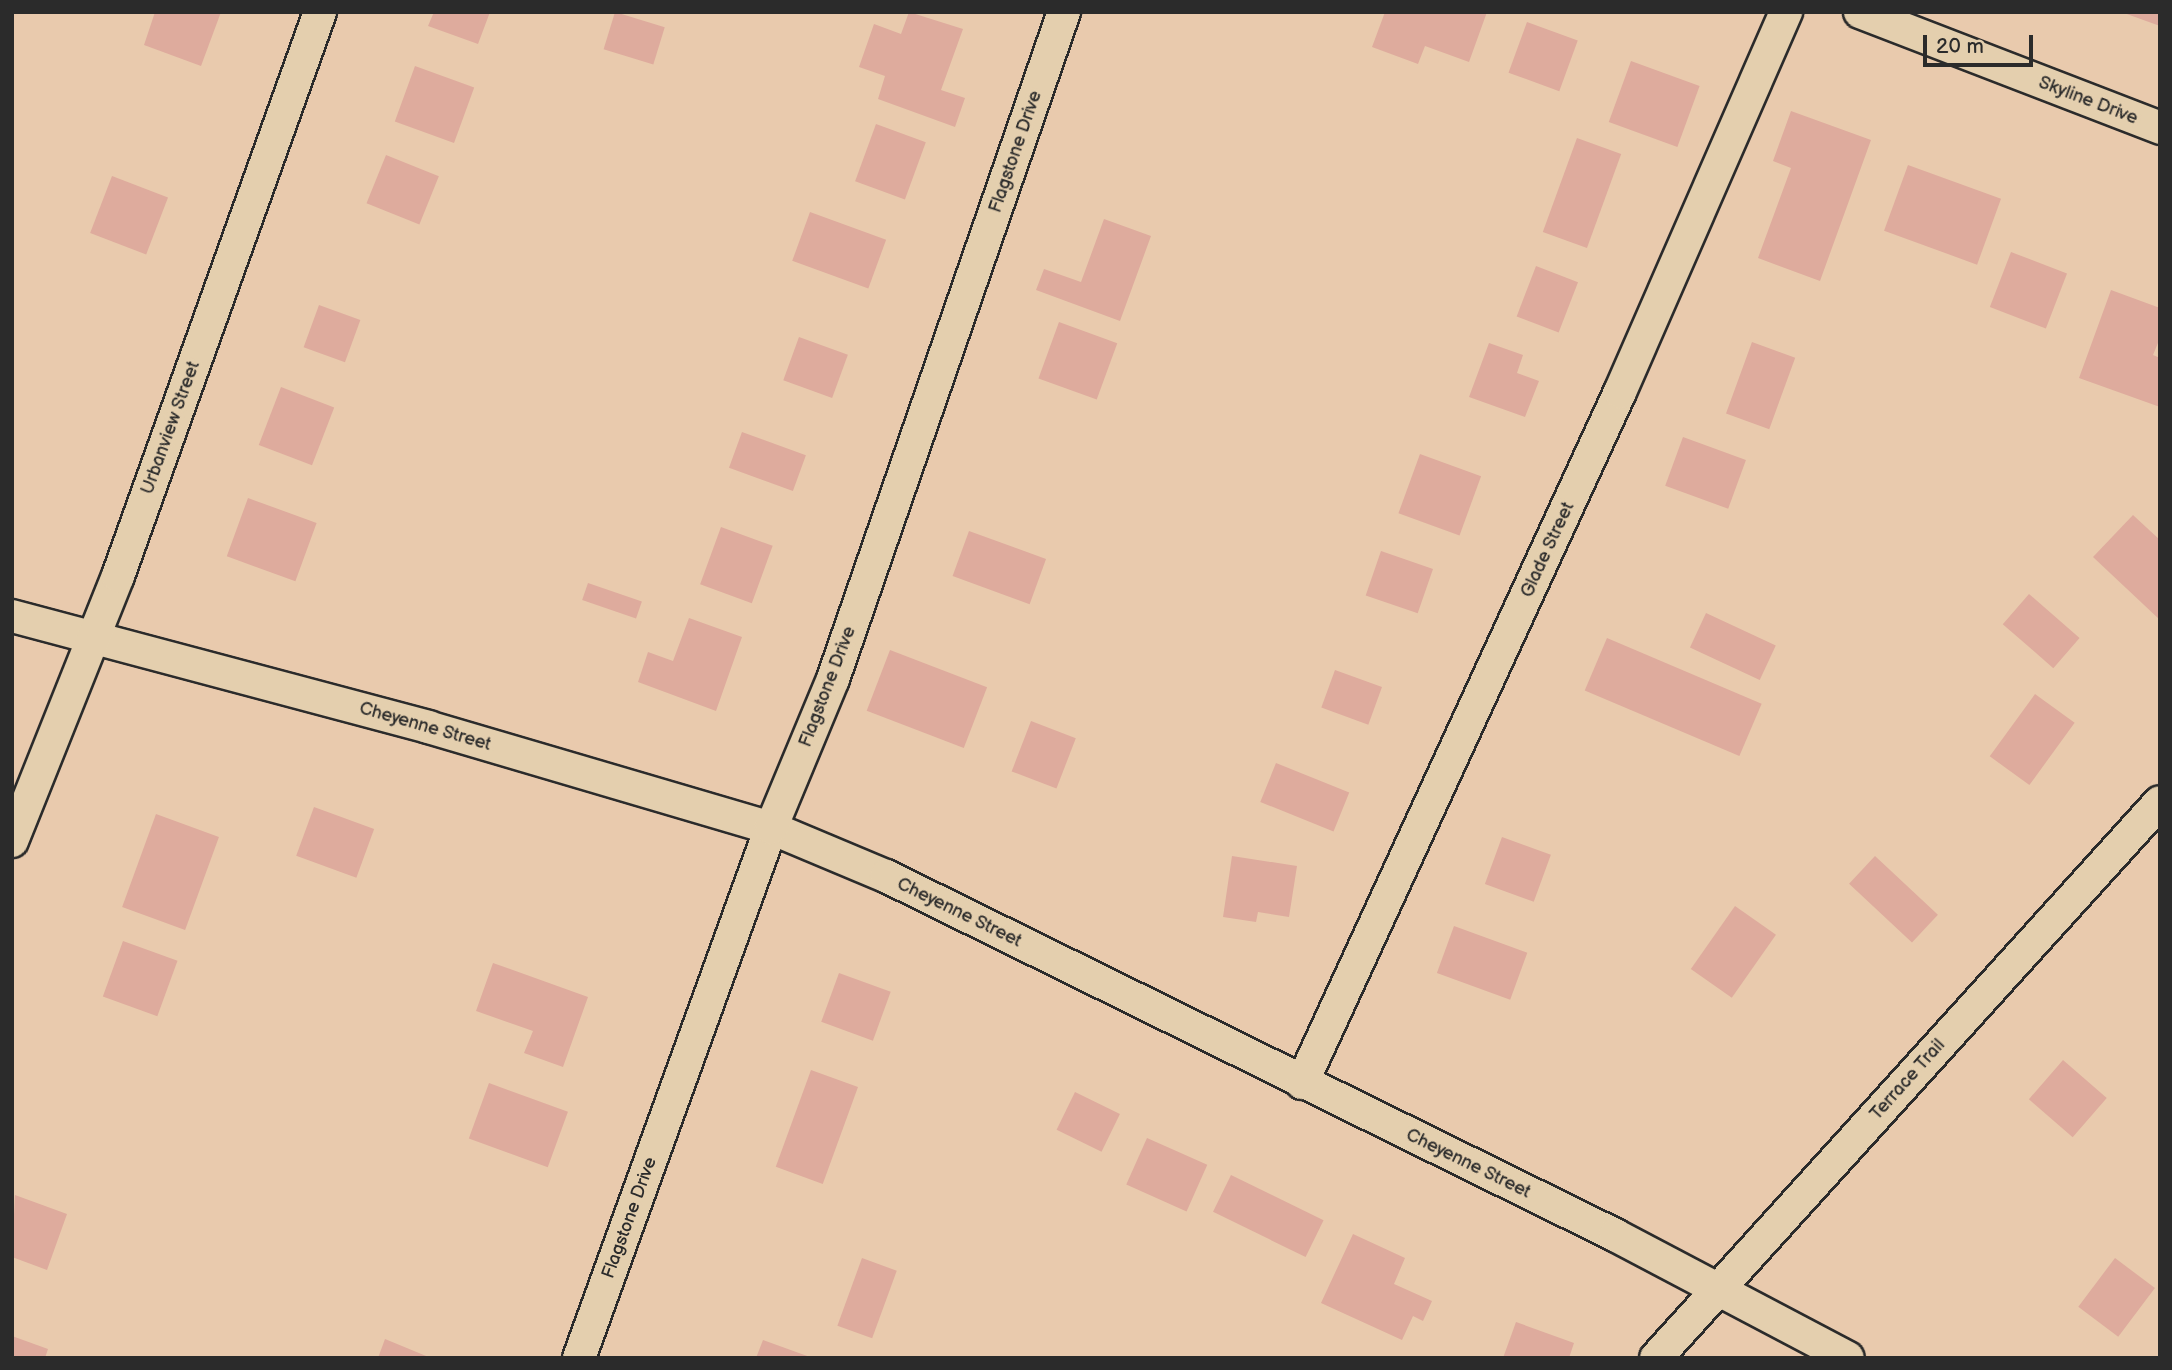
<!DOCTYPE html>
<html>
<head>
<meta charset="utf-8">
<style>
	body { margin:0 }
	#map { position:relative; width:2172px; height:1370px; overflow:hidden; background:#e9caad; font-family:"Balsamiq Sans",sans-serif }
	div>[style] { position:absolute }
	.building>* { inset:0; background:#deab9d; transform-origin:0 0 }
	.roads { filter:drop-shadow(2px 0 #2b2b2b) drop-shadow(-2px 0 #2b2b2b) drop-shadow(0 2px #2b2b2b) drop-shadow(0 -2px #2b2b2b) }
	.minor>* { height:32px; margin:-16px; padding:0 16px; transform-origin:16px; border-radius:16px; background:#e4cfae }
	span { translate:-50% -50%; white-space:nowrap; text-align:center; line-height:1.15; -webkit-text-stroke:7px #e4cfae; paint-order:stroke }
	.street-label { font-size:18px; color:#2b2b2b }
	.frame { position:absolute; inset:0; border:14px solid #2b2b2b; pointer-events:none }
	.scale { position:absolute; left:1923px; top:35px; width:110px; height:32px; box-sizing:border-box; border:4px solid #2b2b2b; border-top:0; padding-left:9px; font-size:21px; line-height:24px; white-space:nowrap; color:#2b2b2b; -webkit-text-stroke:5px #e4cfae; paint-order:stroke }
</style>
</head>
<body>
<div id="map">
	<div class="building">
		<div style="clip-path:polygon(155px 12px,221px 12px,201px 66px,144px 45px)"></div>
		<div style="clip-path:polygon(434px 12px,490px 12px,478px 44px,428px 26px)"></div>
		<div style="left:615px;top:12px;width:52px;height:39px;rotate:17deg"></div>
		<div style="clip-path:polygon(909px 12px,963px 29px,941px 90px,965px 98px,955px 127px,878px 99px,885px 76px,859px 67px,874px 24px,901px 34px)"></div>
		<div style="clip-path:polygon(1385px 12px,1487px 12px,1469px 62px,1425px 46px,1418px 64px,1372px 47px)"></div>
		<div style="clip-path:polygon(2124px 12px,2160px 12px,2160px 26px,2124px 13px)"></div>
		<div style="left:1527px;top:22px;width:54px;height:54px;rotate:20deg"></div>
		<div style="left:1631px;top:61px;width:73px;height:65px;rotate:20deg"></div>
		<div style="left:415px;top:66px;width:63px;height:59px;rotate:20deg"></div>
		<div style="clip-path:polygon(1791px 111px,1871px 140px,1820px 281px,1758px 258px,1791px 168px,1773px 161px)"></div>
		<div style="left:876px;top:124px;width:53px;height:61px;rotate:20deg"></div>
		<div style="left:1577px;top:138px;width:47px;height:100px;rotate:20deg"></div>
		<div style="left:386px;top:155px;width:57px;height:52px;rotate:22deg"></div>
		<div style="left:1908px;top:165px;width:99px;height:70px;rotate:20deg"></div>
		<div style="left:112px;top:176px;width:60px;height:61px;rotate:21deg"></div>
		<div style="left:810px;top:212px;width:81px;height:52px;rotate:20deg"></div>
		<div style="clip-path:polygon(1104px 219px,1151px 236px,1120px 321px,1036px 290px,1044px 269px,1081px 282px)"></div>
		<div style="left:2011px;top:252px;width:60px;height:59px;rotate:21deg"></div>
		<div style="left:1536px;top:266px;width:45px;height:54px;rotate:21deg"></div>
		<div style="clip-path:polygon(2111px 290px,2160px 308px,2160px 338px,2153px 355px,2160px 358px,2160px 407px,2079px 378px)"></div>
		<div style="left:319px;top:305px;width:44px;height:45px;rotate:20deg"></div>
		<div style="left:1059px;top:322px;width:62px;height:60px;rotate:20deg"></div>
		<div style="left:799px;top:337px;width:52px;height:46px;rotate:20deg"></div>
		<div style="left:1752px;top:342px;width:46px;height:76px;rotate:20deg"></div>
		<div style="clip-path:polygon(1489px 343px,1523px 355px,1517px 373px,1539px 381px,1525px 417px,1469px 397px)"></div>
		<div style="left:281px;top:387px;width:57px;height:62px;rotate:21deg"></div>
		<div style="left:742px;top:432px;width:68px;height:38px;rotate:20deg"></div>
		<div style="left:1683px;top:437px;width:67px;height:52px;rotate:20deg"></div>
		<div style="left:1420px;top:454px;width:65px;height:63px;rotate:20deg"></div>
		<div style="left:248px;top:498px;width:73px;height:62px;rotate:20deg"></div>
		<div style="clip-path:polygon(2133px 515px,2160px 540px,2160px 620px,2093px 557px)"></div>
		<div style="left:721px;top:527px;width:55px;height:61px;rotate:20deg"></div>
		<div style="left:969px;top:531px;width:82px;height:48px;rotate:20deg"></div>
		<div style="left:1381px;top:551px;width:55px;height:47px;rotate:19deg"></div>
		<div style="left:588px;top:583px;width:57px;height:18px;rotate:19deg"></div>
		<div style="left:2029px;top:594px;width:67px;height:40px;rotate:41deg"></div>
		<div style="left:1706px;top:613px;width:77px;height:38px;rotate:25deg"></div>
		<div style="clip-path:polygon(689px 618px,742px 637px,716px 711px,638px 682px,648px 652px,673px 661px)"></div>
		<div style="left:1607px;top:638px;width:168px;height:57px;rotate:23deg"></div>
		<div style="left:890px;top:650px;width:104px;height:65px;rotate:21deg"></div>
		<div style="left:1335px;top:670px;width:50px;height:40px;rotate:20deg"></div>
		<div style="left:2035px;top:694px;width:49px;height:77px;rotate:36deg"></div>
		<div style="left:1031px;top:721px;width:48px;height:54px;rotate:21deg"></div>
		<div style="left:1276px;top:763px;width:79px;height:42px;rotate:22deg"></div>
		<div style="left:314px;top:807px;width:64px;height:52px;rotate:20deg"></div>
		<div style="left:156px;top:814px;width:67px;height:99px;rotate:20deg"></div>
		<div style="left:1502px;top:837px;width:52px;height:50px;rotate:20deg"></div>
		<div style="clip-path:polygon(1232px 856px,1297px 866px,1289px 917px,1258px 912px,1256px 922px,1223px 917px)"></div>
		<div style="left:1875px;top:856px;width:86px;height:38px;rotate:43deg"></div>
		<div style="left:1735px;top:906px;width:50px;height:77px;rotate:35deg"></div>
		<div style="left:1454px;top:926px;width:78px;height:50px;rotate:20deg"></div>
		<div style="left:123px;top:941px;width:58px;height:59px;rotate:20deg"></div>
		<div style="clip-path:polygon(493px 963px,588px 997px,563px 1067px,524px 1053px,533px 1031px,476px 1011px)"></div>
		<div style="left:839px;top:973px;width:55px;height:52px;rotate:20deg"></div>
		<div style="left:2063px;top:1060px;width:58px;height:52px;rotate:41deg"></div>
		<div style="left:811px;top:1070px;width:50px;height:103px;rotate:20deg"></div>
		<div style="left:489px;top:1083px;width:84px;height:59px;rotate:20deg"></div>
		<div style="left:1075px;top:1092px;width:50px;height:42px;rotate:26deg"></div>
		<div style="left:1147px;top:1138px;width:66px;height:51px;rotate:24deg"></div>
		<div style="left:1231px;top:1175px;width:103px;height:41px;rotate:26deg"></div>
		<div style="clip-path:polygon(15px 1195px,67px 1214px,47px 1270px,12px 1257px)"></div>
		<div style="clip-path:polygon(1353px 1234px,1405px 1258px,1394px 1284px,1432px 1301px,1423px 1321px,1413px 1316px,1402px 1340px,1321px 1303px)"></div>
		<div style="left:862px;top:1258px;width:37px;height:72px;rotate:20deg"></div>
		<div style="left:2115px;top:1258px;width:50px;height:61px;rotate:37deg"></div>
		<div style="clip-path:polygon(1516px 1322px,1574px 1343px,1569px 1358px,1503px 1358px)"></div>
		<div style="clip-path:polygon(12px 1336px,48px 1349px,45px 1358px,12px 1358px)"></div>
		<div style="clip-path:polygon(385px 1339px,431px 1358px,378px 1358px)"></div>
		<div style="clip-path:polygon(763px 1340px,810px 1357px,810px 1358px,756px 1358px)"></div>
	</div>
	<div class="roads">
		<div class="minor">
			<div style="left:1860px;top:12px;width:322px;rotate:21.1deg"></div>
			<div style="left:12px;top:616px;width:431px;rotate:14.9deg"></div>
			<div style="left:428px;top:727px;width:358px;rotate:16.4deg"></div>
			<div style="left:771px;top:828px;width:125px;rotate:22.7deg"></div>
			<div style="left:886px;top:876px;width:813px;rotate:26.22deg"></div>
			<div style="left:1615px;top:1235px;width:263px;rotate:27.8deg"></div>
			<div style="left:12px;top:841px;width:285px;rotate:-68.2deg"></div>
			<div style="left:118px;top:576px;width:599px;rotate:-70.29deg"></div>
			<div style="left:1302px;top:1083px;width:761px;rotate:-65.29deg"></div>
			<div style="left:1620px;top:392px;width:415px;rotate:-66.4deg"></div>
			<div style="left:579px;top:1358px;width:564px;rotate:-70.09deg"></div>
			<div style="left:771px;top:828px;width:161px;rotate:-67.4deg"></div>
			<div style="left:833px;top:679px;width:706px;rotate:-70.9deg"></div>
			<div style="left:1656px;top:1358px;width:750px;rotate:-47.81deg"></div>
		</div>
	</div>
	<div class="street-label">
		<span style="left:2088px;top:101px;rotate:21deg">Skyline Drive</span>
		<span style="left:1016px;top:152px;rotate:-71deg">Flagstone Drive</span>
		<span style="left:171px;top:428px;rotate:-70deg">Urbanview Street</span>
		<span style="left:1548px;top:550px;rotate:-65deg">Glade Street</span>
		<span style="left:828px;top:687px;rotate:-69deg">Flagstone Drive</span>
		<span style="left:425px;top:727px;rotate:16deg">Cheyenne Street</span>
		<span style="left:959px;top:913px;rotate:26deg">Cheyenne Street</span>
		<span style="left:1908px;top:1080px;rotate:-48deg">Terrace Trail</span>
		<span style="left:1468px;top:1164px;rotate:26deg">Cheyenne Street</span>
		<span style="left:630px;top:1218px;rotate:-70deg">Flagstone Drive</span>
	</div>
	<div class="frame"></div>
	<div class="scale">20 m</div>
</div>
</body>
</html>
